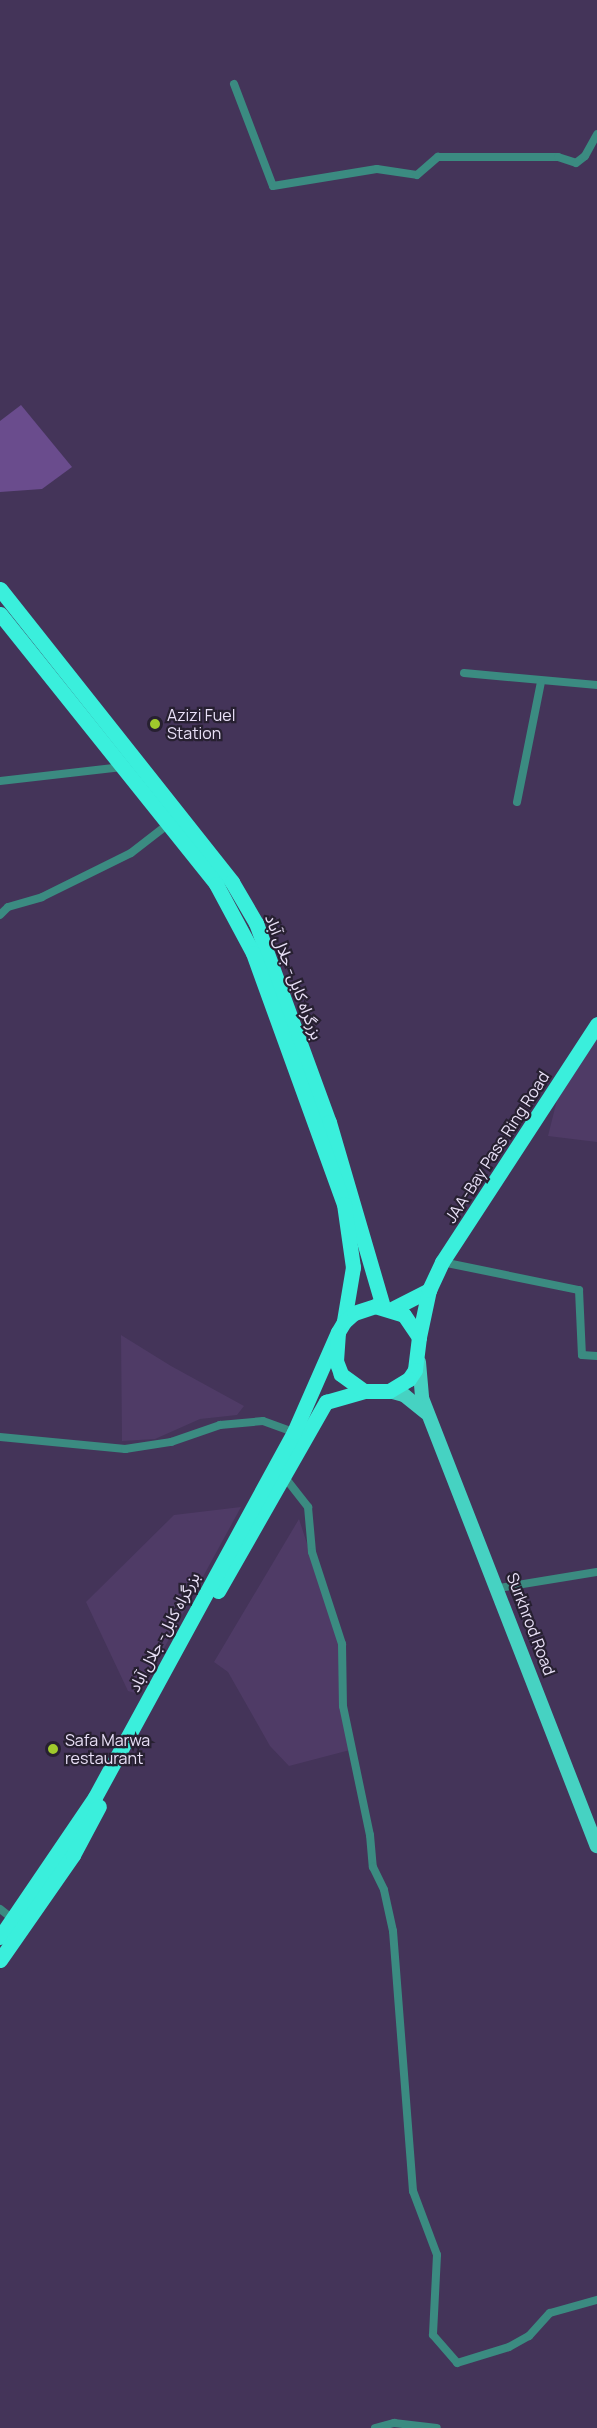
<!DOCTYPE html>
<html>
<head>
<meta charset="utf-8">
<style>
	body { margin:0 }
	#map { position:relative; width:597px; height:2428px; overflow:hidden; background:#443459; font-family:Manrope,"Noto Sans Arabic",sans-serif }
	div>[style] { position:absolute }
	.built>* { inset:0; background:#4f3b66 }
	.green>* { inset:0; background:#6a4c8d }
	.street>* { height:8px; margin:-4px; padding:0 4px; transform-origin:4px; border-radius:4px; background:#3b8b81 }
	.primary>* { height:14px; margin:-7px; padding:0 7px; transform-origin:7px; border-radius:7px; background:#46d2c2 }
	.highway>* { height:15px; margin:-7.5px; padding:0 7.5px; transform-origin:7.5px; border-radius:7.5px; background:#3aefdc }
	.dots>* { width:16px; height:16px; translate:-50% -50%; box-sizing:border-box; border:3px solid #272031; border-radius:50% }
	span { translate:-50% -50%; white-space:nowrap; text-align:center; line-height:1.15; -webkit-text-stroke:4.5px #272031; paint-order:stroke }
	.poi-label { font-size:16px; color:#e9e0f7 }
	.left { translate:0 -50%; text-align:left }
	.street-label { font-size:16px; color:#e9e0f7 }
</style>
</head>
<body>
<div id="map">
	<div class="built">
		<div style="clip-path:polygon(597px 1036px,597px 1142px,548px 1136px,559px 1092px)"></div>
		<div style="clip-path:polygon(121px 1335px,171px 1366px,244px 1406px,237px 1415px,200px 1419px,155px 1439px,122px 1441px)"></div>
		<div style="clip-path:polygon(241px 1507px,139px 1694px,128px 1691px,86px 1602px,174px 1515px)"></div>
		<div style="clip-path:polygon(299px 1519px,342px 1651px,350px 1750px,289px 1766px,270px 1746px,228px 1672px,214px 1662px)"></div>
	</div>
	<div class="green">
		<div style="clip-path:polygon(21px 405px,72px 467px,42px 489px,0 492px,0 421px)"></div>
	</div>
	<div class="street">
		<div style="left:234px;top:84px;width:109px;rotate:69.1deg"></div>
		<div style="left:273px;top:186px;width:105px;rotate:-9.3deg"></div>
		<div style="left:377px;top:169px;width:40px;rotate:8.5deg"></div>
		<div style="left:417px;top:175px;width:28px;rotate:-41deg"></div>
		<div style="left:438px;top:157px;width:120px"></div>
		<div style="left:558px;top:157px;width:19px;rotate:18deg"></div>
		<div style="left:576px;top:163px;width:11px;rotate:-38deg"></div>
		<div style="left:585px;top:156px;width:25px;rotate:-61deg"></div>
		<div style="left:464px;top:673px;width:134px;rotate:5.2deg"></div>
		<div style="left:0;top:781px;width:123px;rotate:-6.5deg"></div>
		<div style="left:517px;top:802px;width:122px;rotate:-78.7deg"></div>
		<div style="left:0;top:915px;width:11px;rotate:-45deg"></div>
		<div style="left:8px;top:907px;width:35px;rotate:-16deg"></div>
		<div style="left:42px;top:897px;width:99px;rotate:-26.3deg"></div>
		<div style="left:131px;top:853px;width:51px;rotate:-37.8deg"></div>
		<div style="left:442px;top:1262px;width:140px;rotate:11.6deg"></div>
		<div style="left:579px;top:1290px;width:65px;rotate:87.4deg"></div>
		<div style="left:582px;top:1355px;width:15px;rotate:4deg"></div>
		<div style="left:0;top:1437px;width:126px;rotate:5.5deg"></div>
		<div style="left:125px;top:1449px;width:47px;rotate:-8.7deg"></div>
		<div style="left:171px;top:1442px;width:52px;rotate:-19.1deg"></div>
		<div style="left:220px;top:1425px;width:43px;rotate:-5.3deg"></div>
		<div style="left:263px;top:1421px;width:33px;rotate:20deg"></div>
		<div style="left:283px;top:1475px;width:41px;rotate:52deg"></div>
		<div style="left:308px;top:1507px;width:45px;rotate:84.9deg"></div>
		<div style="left:312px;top:1552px;width:97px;rotate:71.9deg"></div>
		<div style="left:342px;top:1644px;width:62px;rotate:89.1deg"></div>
		<div style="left:343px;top:1706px;width:132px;rotate:78.2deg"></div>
		<div style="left:370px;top:1835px;width:32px;rotate:85deg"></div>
		<div style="left:373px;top:1867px;width:25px;rotate:64deg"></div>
		<div style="left:384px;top:1890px;width:42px;rotate:77.6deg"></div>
		<div style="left:393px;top:1931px;width:261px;rotate:85.6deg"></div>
		<div style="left:413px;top:2191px;width:68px;rotate:69.4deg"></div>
		<div style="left:437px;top:2255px;width:80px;rotate:92.9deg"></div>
		<div style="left:433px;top:2335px;width:37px;rotate:49deg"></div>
		<div style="left:457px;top:2363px;width:54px;rotate:-17.1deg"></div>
		<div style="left:509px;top:2347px;width:23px;rotate:-29deg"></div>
		<div style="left:529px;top:2336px;width:31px;rotate:-48deg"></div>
		<div style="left:550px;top:2313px;width:49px;rotate:-15.5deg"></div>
		<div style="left:499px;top:1588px;width:99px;rotate:-9.3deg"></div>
		<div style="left:0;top:1909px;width:16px;rotate:38deg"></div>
		<div style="left:375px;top:2428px;width:20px;rotate:-15deg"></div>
		<div style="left:394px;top:2423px;width:43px;rotate:6.6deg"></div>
	</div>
	<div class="primary">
		<div style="left:419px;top:1362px;width:36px;rotate:85deg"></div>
		<div style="left:422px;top:1398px;width:481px;rotate:68.7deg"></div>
		<div style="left:389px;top:1391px;width:16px;rotate:15deg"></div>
		<div style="left:404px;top:1395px;width:28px;rotate:39deg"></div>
	</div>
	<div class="highway">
		<div style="left:0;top:589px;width:374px;rotate:51.6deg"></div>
		<div style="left:232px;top:882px;width:48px;rotate:59.7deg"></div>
		<div style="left:256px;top:923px;width:212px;rotate:69.9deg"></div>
		<div style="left:329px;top:1122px;width:193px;rotate:73.7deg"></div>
		<div style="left:0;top:614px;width:346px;rotate:51.3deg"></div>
		<div style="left:216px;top:884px;width:78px;rotate:61.8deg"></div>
		<div style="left:253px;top:953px;width:267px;rotate:70.1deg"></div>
		<div style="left:344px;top:1204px;width:64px;rotate:81.9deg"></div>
		<div style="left:353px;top:1267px;width:55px;rotate:99.5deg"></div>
		<div style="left:392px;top:1309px;width:42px;rotate:-27.2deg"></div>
		<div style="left:419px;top:1337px;width:48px;rotate:-78deg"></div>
		<div style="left:429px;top:1290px;width:31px;rotate:-65deg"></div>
		<div style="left:442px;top:1262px;width:284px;rotate:-56.9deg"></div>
		<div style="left:218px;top:1591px;width:218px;rotate:-60.3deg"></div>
		<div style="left:326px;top:1402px;width:40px;rotate:-16deg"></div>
		<div style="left:0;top:1937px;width:169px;rotate:-55.8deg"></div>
		<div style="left:95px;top:1797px;width:416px;rotate:-61.4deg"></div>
		<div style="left:294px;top:1432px;width:109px;rotate:-66.3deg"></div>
		<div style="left:338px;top:1332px;width:12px;rotate:-59deg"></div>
		<div style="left:344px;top:1322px;width:13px;rotate:-42deg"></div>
		<div style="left:354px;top:1313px;width:22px;rotate:-18deg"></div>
		<div style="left:375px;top:1306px;width:30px;rotate:17deg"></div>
		<div style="left:404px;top:1315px;width:27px;rotate:56deg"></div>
		<div style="left:419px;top:1337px;width:33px;rotate:97deg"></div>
		<div style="left:415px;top:1370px;width:11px;rotate:124deg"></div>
		<div style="left:409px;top:1379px;width:23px;rotate:149deg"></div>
		<div style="left:389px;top:1391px;width:25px;rotate:180deg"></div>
		<div style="left:364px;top:1391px;width:29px;rotate:-144deg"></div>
		<div style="left:341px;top:1374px;width:14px;rotate:-111deg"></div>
		<div style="left:336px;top:1361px;width:29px;rotate:-86deg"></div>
		<div style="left:0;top:1960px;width:128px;rotate:-55.2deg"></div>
		<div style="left:73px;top:1855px;width:55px;rotate:-62deg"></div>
	</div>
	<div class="dots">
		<div style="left:155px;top:724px;background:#a0ca2c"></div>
		<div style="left:53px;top:1749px;background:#a0ca2c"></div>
	</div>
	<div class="poi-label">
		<span class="left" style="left:167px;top:724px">Azizi Fuel<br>Station</span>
		<span class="left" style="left:65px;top:1749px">Safa Marwa<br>restaurant</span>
	</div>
	<div class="street-label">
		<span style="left:294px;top:977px;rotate:69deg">بزرگراه کابل- جلال آباد</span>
		<span style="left:497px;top:1147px;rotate:-57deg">JAA-Bay Pass Ring Road</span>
		<span style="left:531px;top:1624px;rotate:69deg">Surkhrod Road</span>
		<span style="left:164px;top:1632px;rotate:-62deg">بزرگراه کابل- جلال آباد</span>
	</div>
</div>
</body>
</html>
